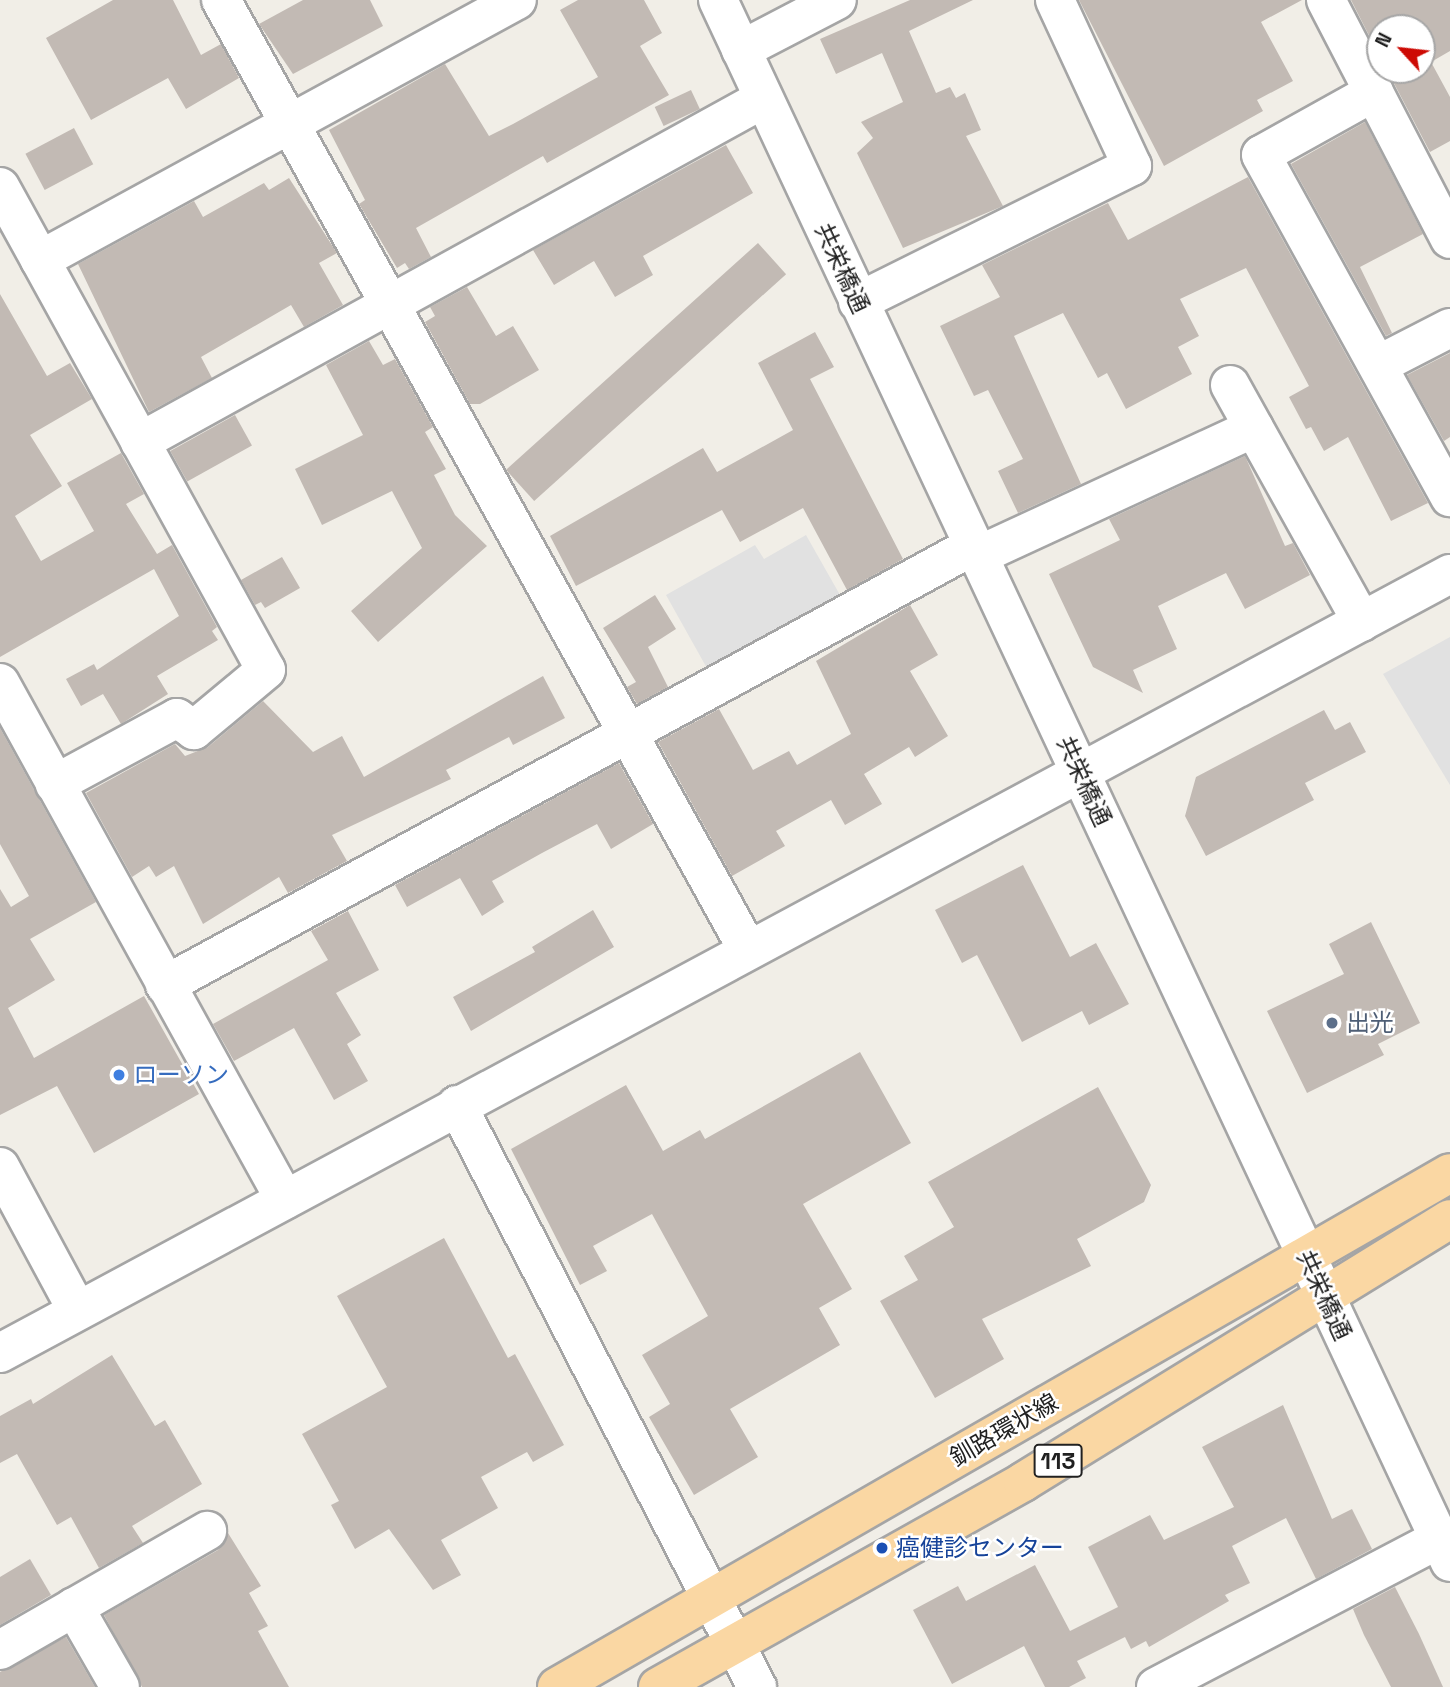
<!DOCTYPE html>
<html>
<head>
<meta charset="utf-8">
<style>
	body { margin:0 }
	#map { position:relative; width:1450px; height:1687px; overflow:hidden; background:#f1eee7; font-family:"Space Grotesk","Noto Sans JP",sans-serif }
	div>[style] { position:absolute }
	.parking>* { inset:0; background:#e1e1e1 }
	.building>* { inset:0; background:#c2bab4; transform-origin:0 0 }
	.roads { filter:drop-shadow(2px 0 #a5a5a5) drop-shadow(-2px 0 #a5a5a5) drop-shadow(0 2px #a5a5a5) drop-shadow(0 -2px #a5a5a5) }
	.minor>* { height:38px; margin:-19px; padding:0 19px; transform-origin:19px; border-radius:19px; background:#fff }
	.major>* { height:38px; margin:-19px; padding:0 19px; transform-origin:19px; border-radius:19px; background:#fad7a3 }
	.dots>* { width:19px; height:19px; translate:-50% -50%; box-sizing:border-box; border:4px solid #fff; border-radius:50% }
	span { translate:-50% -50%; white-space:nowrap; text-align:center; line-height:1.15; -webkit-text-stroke:5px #fff; paint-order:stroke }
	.shield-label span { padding:2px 5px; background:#fff; border:2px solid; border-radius:5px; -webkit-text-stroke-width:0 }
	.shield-label { font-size:23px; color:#212121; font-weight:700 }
	.street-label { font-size:24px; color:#212121 }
	.service-label { font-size:24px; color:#4e5e75 }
	.left { translate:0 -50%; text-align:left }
	.shop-label { font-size:24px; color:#366cbe }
	.transit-label { font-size:24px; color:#164399 }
	.north { position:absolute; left:1366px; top:14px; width:70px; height:70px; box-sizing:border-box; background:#fff; border:2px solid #a6a6a6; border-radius:50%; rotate:297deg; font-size:19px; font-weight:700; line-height:28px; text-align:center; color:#212121 }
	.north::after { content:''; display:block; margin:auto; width:24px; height:32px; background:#cd0a04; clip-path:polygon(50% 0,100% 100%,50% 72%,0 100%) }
</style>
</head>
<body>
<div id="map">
	<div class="parking">
		<div style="clip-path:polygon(806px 535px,840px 595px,708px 670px,666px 595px,755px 545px,764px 559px)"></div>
		<div style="clip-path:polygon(1450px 637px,1450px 785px,1383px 674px)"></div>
	</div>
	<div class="building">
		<div style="clip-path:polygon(113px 0,173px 0,201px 55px,221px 44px,239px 78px,186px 109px,168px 78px,91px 120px,46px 38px)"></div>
		<div style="clip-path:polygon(303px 0,370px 0,383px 26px,293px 74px,259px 24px)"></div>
		<div style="clip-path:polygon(578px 0,644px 0,662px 33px,640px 46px,669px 95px,547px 163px,543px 156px,416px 228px,431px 257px,409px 269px,405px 263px,397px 268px,359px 204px,365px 200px,329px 130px,445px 64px,489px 136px,513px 124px,598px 77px,560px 10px)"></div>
		<div style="clip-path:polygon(910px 0,973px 0,909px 31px,936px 93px,950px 87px,956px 98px,965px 93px,981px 130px,966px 136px,1003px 206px,903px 248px,857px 153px,873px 138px,861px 122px,903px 102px,882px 53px,836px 74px,820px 39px)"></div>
		<div style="clip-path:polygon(1079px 0,1302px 0,1261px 22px,1293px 81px,1257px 100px,1263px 111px,1164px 166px)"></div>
		<div style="clip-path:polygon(1351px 0,1450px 0,1450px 51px,1431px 62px,1450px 97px,1450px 141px,1430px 152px,1387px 70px,1422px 70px,1422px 28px,1380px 28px,1380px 57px)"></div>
		<div style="left:691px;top:90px;width:21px;height:40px;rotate:65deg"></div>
		<div style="clip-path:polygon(1365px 122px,1423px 234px,1360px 267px,1392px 333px,1386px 336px,1291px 164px)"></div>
		<div style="left:74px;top:128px;width:41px;height:55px;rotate:62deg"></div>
		<div style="clip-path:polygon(726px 145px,753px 193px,643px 256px,653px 275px,615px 297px,594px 261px,554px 285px,533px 250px)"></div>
		<div style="clip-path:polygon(1248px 177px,1428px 503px,1391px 521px,1348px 437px,1324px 451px,1311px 427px,1306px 429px,1289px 397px,1309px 386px,1246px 268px,1180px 299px,1199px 336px,1178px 347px,1192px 374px,1126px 409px,1107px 373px,1098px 378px,1063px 313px,1014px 336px,1081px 484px,1018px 513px,998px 471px,1023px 459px,988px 390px,974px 396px,940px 326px,1000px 297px,982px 265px,1108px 203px,1128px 240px)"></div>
		<div style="clip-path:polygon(289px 178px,337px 253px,319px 263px,343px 305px,304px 327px,291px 305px,201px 357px,212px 378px,149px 412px,78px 264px,194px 201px,203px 217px,264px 183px,269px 190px)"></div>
		<div style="left:758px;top:243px;width:42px;height:339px;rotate:48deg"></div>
		<div style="clip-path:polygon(467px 287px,496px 336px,513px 326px,539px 370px,480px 404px,470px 404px,425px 322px,435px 316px,430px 307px)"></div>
		<div style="clip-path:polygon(0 294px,47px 376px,70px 363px,92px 399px,30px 435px,62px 486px,15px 516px,41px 561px,94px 531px,67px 483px,121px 453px,144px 494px,126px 504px,157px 554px,172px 545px,217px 627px,212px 631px,218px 640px,157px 676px,168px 694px,121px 724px,103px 694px,81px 706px,66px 679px,94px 664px,97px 670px,179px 616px,154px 569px,0 657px)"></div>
		<div style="clip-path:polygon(815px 332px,834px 367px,810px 379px,903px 559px,847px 590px,803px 508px,740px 542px,722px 510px,576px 586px,550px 536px,703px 448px,717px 472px,793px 430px,758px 363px)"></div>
		<div style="clip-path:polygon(369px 341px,383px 365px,395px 359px,433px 427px,425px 432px,446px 469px,434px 475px,455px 515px,487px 546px,378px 642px,351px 611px,422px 548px,392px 491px,322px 525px,295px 469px,363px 435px,326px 365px)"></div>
		<div style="clip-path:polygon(1450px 353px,1450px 437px,1444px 441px,1407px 375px)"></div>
		<div style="left:235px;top:415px;width:35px;height:74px;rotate:61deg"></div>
		<div style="clip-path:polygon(1245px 456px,1285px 546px,1293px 543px,1310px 575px,1245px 609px,1226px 573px,1158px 606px,1177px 649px,1133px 670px,1143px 693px,1093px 667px,1049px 574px,1120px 540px,1109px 519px)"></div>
		<div style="clip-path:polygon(282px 557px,300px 588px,265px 608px,261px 602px,255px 605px,241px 580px)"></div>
		<div style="clip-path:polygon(655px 595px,676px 629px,648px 647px,668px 687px,637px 704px,627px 687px,636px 682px,603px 628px)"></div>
		<div style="clip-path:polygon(910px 605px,938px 655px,910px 671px,948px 736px,915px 757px,909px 747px,864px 774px,882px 804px,845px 825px,831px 800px,776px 831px,785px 846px,732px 876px,658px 742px,719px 709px,753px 770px,789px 751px,797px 765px,851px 734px,816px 661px)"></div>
		<div style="clip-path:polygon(543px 676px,565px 718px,513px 745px,509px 737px,446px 770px,451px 779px,332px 835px,347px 861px,288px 893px,279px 877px,203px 924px,174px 866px,156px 877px,149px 866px,132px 877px,86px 793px,175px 744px,185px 756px,208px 747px,263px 701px,313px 752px,342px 736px,364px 777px)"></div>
		<div style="clip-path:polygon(1324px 710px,1335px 730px,1350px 722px,1366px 752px,1305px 783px,1314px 800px,1206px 856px,1185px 816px,1196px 777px)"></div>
		<div style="clip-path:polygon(0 728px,96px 902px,30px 939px,55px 980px,8px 1008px,34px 1058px,144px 996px,199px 1094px,94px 1153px,57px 1086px,0 1115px,0 889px,11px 907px,29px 896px,0 844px)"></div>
		<div style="clip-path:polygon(619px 763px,653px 824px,611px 849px,597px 824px,542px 853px,492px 881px,504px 902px,482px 916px,460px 878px,407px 907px,395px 885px)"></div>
		<div style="clip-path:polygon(1023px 865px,1070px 957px,1096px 943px,1129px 1004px,1089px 1025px,1082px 1011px,1022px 1042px,977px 955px,962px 963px,935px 910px)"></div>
		<div style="clip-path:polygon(593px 910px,614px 947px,471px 1031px,453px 997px,535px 952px,532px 947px)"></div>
		<div style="clip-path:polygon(348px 911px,379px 970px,336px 993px,361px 1035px,347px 1044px,368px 1081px,334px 1100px,294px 1028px,234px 1061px,213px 1024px,328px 960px,311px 931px)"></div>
		<div style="clip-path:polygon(1371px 922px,1420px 1023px,1378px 1044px,1384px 1055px,1307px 1093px,1267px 1011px,1344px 974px,1329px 944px)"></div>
		<div style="clip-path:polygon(860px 1052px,911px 1143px,803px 1204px,852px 1289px,819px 1308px,840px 1345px,730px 1409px,758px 1457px,694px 1495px,649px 1417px,670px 1404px,642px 1355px,708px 1316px,652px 1214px,593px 1246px,607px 1271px,580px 1285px,511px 1149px,626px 1085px,663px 1151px,700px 1130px,705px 1139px)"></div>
		<div style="clip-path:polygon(1098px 1087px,1151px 1185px,1144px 1202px,1077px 1239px,1091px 1266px,982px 1319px,1004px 1359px,935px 1398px,880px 1301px,918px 1280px,904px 1256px,954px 1227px,928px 1182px)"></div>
		<div style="clip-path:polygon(444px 1238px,508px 1358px,515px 1354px,564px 1445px,533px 1462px,527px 1452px,481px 1477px,498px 1508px,441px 1540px,461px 1575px,433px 1590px,389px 1529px,355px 1549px,331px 1505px,339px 1501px,302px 1434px,387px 1387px,337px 1296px)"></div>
		<div style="clip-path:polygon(112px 1355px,155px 1426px,165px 1420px,202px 1484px,132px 1526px,143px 1543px,99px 1568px,71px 1517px,57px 1525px,17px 1454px,0 1463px,0 1416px,31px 1399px,33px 1404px)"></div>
		<div style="clip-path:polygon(1283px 1405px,1332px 1519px,1352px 1509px,1372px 1549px,1316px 1579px,1286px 1518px,1232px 1546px,1250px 1583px,1225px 1595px,1229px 1601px,1149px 1647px,1146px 1641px,1131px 1649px,1125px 1637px,1077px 1661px,1086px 1678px,1069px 1687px,1045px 1687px,1024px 1646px,952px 1684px,913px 1610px,958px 1586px,966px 1601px,1035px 1565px,1070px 1631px,1118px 1607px,1088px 1547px,1150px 1515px,1164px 1540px,1234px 1507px,1202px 1447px)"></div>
		<div style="clip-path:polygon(228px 1533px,261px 1586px,249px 1593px,268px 1626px,258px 1631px,289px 1687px,142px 1687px,104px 1615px,218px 1550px)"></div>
		<div style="clip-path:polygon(30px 1559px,51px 1595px,0 1625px,0 1577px)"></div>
		<div style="clip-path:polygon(1395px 1587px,1419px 1634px,1443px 1687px,1391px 1687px,1364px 1635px,1353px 1609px)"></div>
		<div style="clip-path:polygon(66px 1637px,95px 1687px,0 1687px,0 1672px)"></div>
	</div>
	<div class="roads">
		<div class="minor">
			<div style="left:221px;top:0;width:1084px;rotate:60.98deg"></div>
			<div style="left:718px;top:0;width:1725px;rotate:64.89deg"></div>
			<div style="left:1326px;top:0;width:269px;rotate:62.6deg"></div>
			<div style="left:741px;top:50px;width:108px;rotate:-27.5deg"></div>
			<div style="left:1374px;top:92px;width:129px;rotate:150.9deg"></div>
			<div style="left:1261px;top:155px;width:391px;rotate:61.1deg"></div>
			<div style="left:0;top:187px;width:551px;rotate:61.16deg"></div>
			<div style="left:266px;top:670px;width:94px;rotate:140.2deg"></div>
			<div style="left:194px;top:730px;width:21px;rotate:-145deg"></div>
			<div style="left:177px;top:718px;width:139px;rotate:151.6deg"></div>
			<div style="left:40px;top:260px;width:543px;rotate:-28.59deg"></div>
			<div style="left:858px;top:302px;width:306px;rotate:-26.4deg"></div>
			<div style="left:1132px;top:166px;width:183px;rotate:-114.9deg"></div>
			<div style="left:1378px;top:365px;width:81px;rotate:-27.2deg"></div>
			<div style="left:1230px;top:385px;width:271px;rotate:60.9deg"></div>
			<div style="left:140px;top:442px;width:711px;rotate:-28.84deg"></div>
			<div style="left:977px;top:556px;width:305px;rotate:-24.8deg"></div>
			<div style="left:0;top:683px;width:590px;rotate:61.13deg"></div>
			<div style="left:165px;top:985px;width:920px;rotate:-28.52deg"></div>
			<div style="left:457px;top:1105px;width:655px;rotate:62.73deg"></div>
			<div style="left:0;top:1167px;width:162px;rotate:61.7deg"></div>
			<div style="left:0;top:1353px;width:1646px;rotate:-28.25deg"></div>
			<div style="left:74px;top:1607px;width:92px;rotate:60.1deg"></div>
			<div style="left:0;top:1650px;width:239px;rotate:-29.9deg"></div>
			<div style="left:1156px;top:1687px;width:319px;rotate:-27.6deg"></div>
		</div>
		<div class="major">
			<div style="left:557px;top:1687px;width:1030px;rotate:-29.92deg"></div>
			<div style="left:658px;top:1687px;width:419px;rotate:-29.3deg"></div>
			<div style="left:1023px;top:1482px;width:501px;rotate:-31.63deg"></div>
		</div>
	</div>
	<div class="dots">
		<div style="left:1332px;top:1023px;background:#5c6f8a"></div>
		<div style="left:119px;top:1075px;background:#3f7fe0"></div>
		<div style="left:882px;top:1548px;background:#1a4fb4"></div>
	</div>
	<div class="shield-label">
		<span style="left:1058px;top:1461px">113</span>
	</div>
	<div class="street-label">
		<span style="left:842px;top:268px;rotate:65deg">共栄橋通</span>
		<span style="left:1084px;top:781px;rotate:65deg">共栄橋通</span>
		<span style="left:1324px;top:1295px;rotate:65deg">共栄橋通</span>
		<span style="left:1004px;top:1430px;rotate:-30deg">釧路環状線</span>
	</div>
	<div class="service-label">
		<span class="left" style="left:1346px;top:1023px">出光</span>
	</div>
	<div class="shop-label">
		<span class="left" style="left:133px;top:1075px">ローソン</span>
	</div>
	<div class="transit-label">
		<span class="left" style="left:896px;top:1548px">癌健診センター</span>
	</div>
	<div class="north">N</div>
</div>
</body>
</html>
